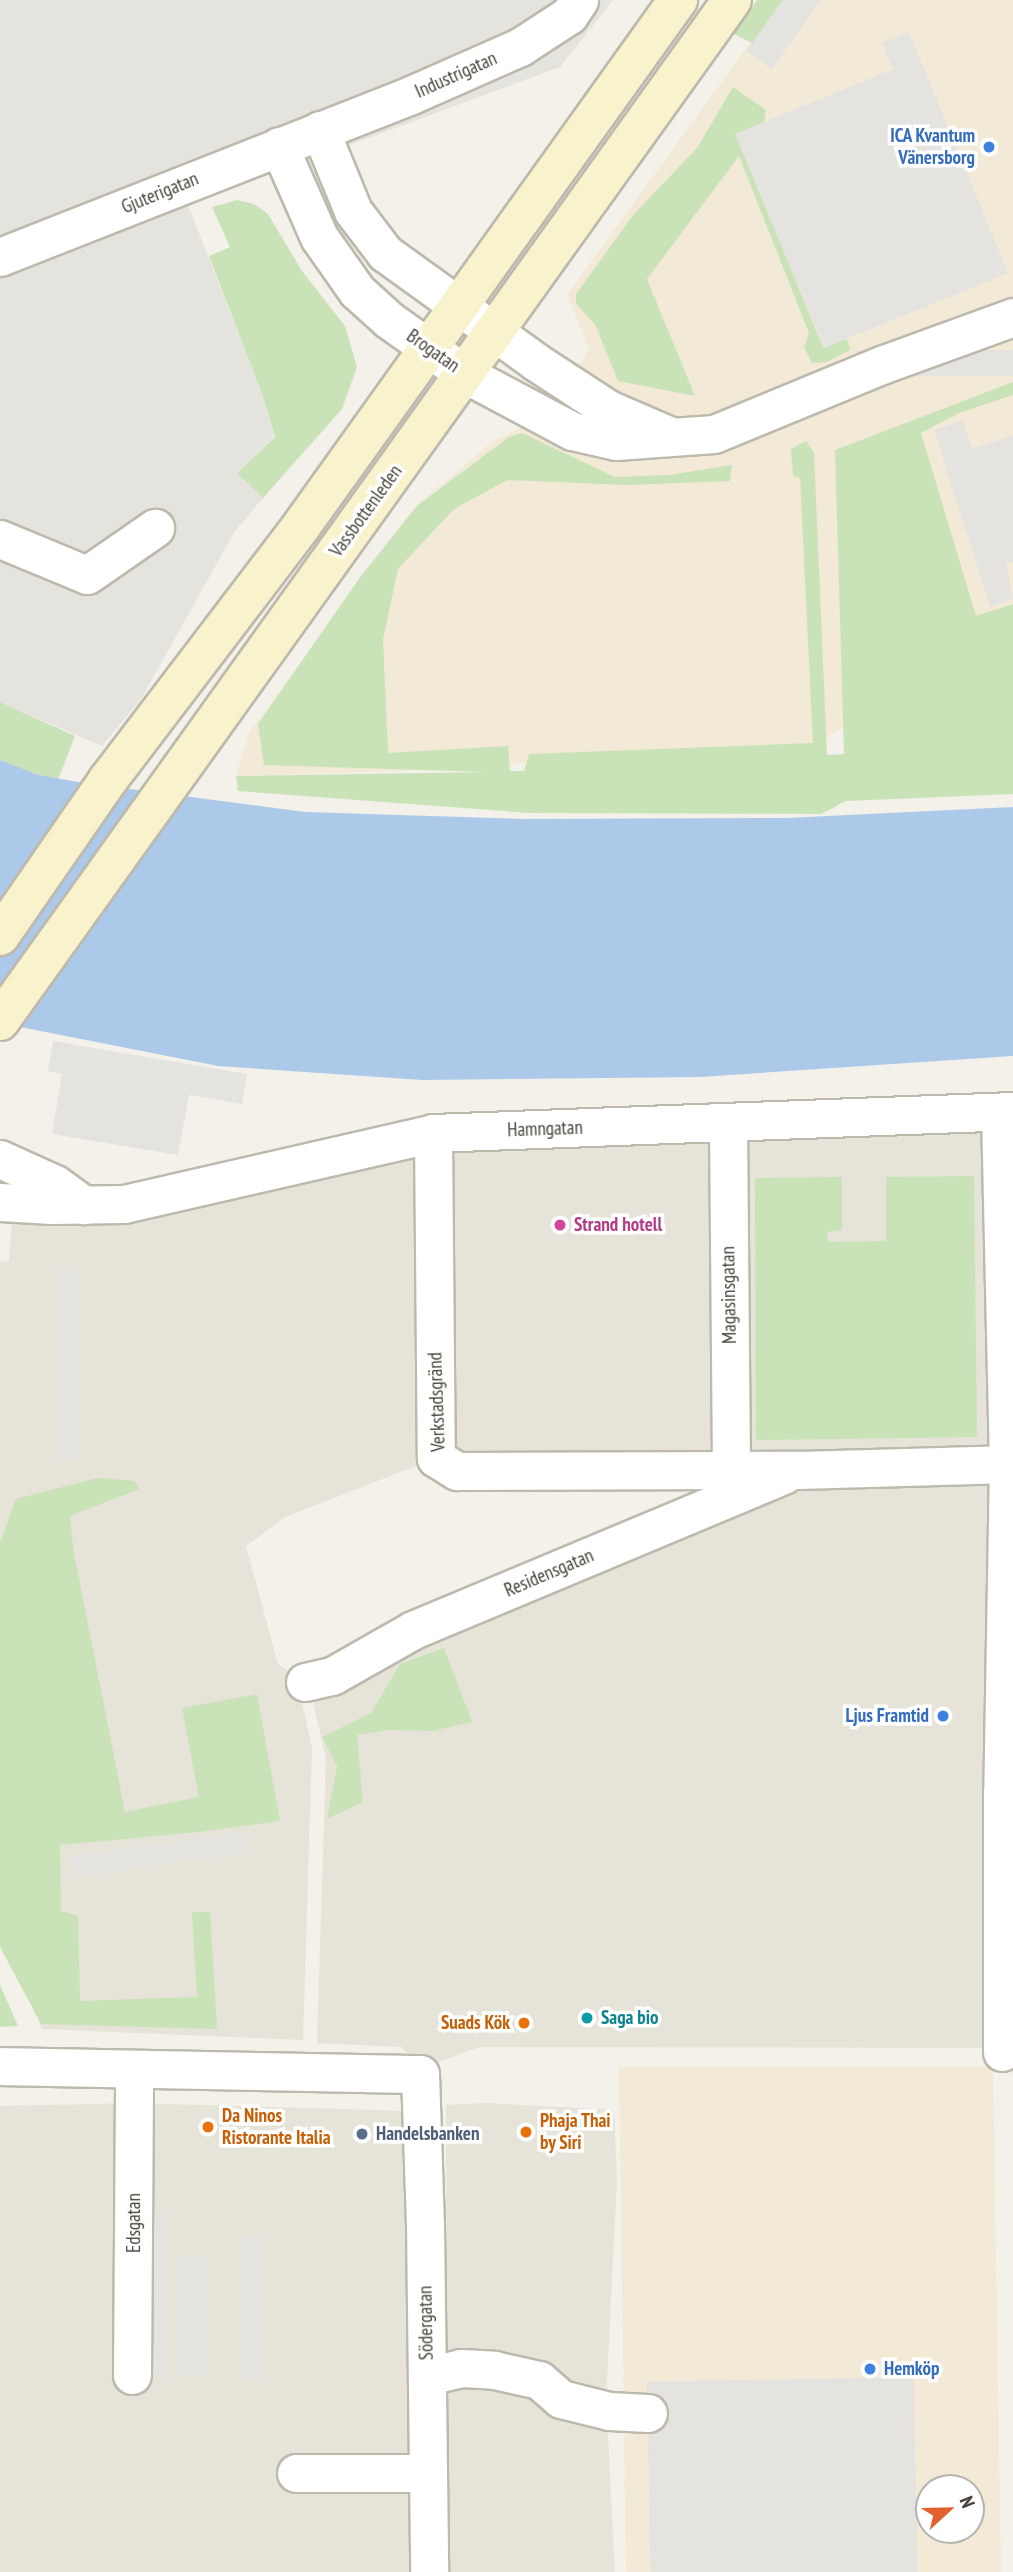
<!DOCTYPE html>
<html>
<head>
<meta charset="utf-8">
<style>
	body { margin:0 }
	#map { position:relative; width:1013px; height:2572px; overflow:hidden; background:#f3f1e9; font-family:"PT Sans Narrow",sans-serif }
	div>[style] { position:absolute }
	.residential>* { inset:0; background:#e6e3d8; transform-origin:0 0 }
	.commercial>* { inset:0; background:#f2ead7 }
	.industrial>* { inset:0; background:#e5e3de }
	.green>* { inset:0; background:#c9e2b7 }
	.parking>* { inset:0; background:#e5e3e0; transform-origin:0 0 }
	.water>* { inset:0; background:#acc9e9 }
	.roads { filter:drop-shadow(2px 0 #bdb9ad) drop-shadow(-2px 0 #bdb9ad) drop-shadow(0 2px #bdb9ad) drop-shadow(0 -2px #bdb9ad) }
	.street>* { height:37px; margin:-18.5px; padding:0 18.5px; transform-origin:18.5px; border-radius:18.5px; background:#fff }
	.secondary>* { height:38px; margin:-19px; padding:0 19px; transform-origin:19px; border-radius:19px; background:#f9f3cd }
	.dots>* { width:19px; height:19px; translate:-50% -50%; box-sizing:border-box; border:4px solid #fff; border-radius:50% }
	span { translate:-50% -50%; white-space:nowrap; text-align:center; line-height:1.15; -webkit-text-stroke:7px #fff; paint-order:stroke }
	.street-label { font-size:19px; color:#464238 }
	.shop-label { font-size:19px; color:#366cbe; font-weight:700 }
	.right { translate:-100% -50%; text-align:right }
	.left { translate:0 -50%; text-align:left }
	.hotel-label { font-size:19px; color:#b23c85; font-weight:700 }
	.culture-label { font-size:19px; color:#0d838f; font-weight:700 }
	.food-label { font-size:19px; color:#c56008; font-weight:700 }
	.service-label { font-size:19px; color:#4e5e75; font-weight:700 }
	.north { position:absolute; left:915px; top:2474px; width:70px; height:70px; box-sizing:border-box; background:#fff; border:2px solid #b5b3af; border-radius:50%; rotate:68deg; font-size:19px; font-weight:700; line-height:28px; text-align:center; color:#464238 }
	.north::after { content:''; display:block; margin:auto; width:24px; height:32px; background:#e36030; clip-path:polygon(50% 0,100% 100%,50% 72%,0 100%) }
</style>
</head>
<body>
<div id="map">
	<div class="residential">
		<div style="left:993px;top:1124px;width:335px;height:259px;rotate:89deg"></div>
		<div style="clip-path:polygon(715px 1138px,719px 1458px,464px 1461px,444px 1449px,442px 1147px)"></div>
		<div style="clip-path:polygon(418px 1156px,421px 1464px,285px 1517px,246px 1546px,278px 1664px,296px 1676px,312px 1748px,303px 2040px,42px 2029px,0 1929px,0 1262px,9px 1261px,12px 1221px,125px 1223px)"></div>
		<div style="clip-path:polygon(1000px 1471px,994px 2048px,479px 2047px,423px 2068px,401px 2047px,317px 2043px,326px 1758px,309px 1685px,793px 1476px)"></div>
		<div style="clip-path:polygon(134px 2103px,412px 2111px,420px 2572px,0 2572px,0 2106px)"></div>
		<div style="clip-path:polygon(486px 2103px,614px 2110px,617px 2180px,606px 2400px,615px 2572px,448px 2572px,446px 2105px)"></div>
	</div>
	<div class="commercial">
		<div style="clip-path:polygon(781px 0,1013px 0,1013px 642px,813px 743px,405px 771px,236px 776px,249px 733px,415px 506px,495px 440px,522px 427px,545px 427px,589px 349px,567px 295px)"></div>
		<div style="clip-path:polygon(evenodd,619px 2067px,993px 2067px,1001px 2572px,626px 2572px,619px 2067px,929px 2488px,971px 2488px,971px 2530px,929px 2530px,929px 2488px)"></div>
	</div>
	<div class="industrial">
		<div style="clip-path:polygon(0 0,613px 0,560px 67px,188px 205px,262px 394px,274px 437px,237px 473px,263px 498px,235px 531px,141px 699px,102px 746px,0 702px)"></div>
	</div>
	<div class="green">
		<div style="clip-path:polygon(757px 0,785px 0,756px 45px,734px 34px)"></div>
		<div style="clip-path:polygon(733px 87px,766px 110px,764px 123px,736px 134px,819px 338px,824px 348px,847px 339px,850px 350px,827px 362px,812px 363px,804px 347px,809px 333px,739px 156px,647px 279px,695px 396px,618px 381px,595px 324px,576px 304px,576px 294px,634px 214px,697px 148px)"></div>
		<div style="clip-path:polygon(237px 200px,254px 204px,268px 214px,302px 271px,345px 326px,357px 367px,342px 409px,263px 498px,237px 473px,275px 437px,262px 394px,209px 256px,230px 247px,212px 207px)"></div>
		<div style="clip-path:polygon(1013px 382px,1013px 395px,959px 413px,921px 433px,976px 616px,1013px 604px,1013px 794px,846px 801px,821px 814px,529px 813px,238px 791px,236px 776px,485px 772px,264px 765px,258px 724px,361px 576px,417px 506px,509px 437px,522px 433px,615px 477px,669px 475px,732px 465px,730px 481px,627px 485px,507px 480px,454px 509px,398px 569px,383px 639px,388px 753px,508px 746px,510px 771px,524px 771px,529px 754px,813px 743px,800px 478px,793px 476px,791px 449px,806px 441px,814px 453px,827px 755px,844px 754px,835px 450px)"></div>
		<div style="clip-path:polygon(0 702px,75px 736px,54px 790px,0 765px)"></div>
		<div style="clip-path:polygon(974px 1176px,977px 1437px,756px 1440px,755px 1178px,842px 1177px,842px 1230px,827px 1232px,828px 1242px,886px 1241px,886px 1177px)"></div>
		<div style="clip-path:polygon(98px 1478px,135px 1481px,139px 1489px,70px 1516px,73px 1548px,125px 1812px,199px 1797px,182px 1708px,257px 1694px,280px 1821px,198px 1832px,60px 1845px,61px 1911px,78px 1916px,80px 2001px,197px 1997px,192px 1912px,210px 1912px,217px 2029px,41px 2024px,0 1947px,0 1543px,16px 1499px)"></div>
		<div style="clip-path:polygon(444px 1648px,472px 1722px,432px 1731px,388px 1730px,357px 1735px,363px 1802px,327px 1819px,337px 1766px,322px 1737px,371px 1713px,400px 1664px)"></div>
		<div style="clip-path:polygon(0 1985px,18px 2026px,0 2027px)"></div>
	</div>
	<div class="parking">
		<div style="clip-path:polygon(783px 0,821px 0,772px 69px,746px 51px)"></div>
		<div style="clip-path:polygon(909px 32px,1008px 273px,824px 348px,735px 134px,893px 69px,882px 43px)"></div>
		<div style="left:1013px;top:350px;width:26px;height:158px;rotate:90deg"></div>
		<div style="clip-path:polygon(963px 420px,972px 448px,1013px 436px,1013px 562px,1006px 564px,1013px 599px,990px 607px,934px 430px)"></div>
		<div style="clip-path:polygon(53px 1041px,247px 1074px,242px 1104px,189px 1095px,178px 1155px,52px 1134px,62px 1074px,48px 1071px)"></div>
		<div style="left:54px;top:1271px;width:23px;height:188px"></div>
		<div style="left:243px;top:1832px;width:21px;height:177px;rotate:82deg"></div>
		<div style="left:144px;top:2214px;width:24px;height:164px"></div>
		<div style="left:239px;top:2237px;width:26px;height:143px"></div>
		<div style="left:176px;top:2257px;width:33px;height:119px"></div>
		<div style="left:914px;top:2377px;width:195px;height:267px;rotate:89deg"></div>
	</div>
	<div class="water">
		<div style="clip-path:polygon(0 760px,38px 775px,84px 783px,305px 812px,523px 819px,787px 818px,1013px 807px,1013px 1056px,700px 1077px,422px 1080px,218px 1066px,0 1023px)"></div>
	</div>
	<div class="roads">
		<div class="street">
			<div style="left:320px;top:130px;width:87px;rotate:67.8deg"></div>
			<div style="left:353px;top:211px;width:53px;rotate:52.7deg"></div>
			<div style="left:385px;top:253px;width:186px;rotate:35.8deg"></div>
			<div style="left:536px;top:362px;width:86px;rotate:33.1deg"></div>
			<div style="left:608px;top:409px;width:65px;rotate:23.4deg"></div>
			<div style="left:279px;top:146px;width:99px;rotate:66.3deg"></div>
			<div style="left:319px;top:237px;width:66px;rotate:54.9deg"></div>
			<div style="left:357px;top:291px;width:43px;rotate:42.2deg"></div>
			<div style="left:389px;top:320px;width:93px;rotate:35.4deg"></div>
			<div style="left:465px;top:374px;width:121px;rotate:28deg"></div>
			<div style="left:572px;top:431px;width:45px;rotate:12.8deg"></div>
			<div style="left:616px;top:441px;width:98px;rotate:-4.1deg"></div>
			<div style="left:714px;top:434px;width:184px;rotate:-22.4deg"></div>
			<div style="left:884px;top:364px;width:137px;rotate:-20deg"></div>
			<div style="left:0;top:257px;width:442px;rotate:-21.5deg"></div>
			<div style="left:411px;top:95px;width:119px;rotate:-23.8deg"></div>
			<div style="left:520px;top:47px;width:59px;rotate:-33.1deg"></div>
			<div style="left:569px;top:15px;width:18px;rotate:-56deg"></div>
			<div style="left:0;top:539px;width:94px;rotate:22.5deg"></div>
			<div style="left:87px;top:575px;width:83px;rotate:-34.7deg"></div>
			<div style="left:1000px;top:1112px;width:352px;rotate:88.7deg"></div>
			<div style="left:1008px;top:1464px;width:328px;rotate:91deg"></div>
			<div style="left:1002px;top:1792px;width:260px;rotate:90deg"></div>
			<div style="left:728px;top:1123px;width:345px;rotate:89.5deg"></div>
			<div style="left:433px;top:1133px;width:325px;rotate:89.5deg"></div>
			<div style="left:436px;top:1458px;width:25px;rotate:32deg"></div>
			<div style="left:457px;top:1471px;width:341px;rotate:-0.2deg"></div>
			<div style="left:798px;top:1470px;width:215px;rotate:-1.6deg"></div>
			<div style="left:0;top:1159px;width:60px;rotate:24.4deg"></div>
			<div style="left:55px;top:1184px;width:36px;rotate:36deg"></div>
			<div style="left:0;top:1202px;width:52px;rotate:3.3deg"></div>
			<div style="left:52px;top:1205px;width:72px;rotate:-0.8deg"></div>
			<div style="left:124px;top:1204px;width:317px;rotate:-12.9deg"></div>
			<div style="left:433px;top:1133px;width:580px;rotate:-2.17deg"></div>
			<div style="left:305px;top:1682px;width:28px;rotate:-13deg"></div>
			<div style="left:332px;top:1676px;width:93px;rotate:-29.6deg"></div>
			<div style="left:413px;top:1630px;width:402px;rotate:-22.7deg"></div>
			<div style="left:0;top:2066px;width:420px;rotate:1.1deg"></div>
			<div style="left:420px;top:2074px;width:151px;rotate:88.1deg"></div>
			<div style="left:425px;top:2225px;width:347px;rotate:89.3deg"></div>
			<div style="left:132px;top:2375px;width:305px;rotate:-89.6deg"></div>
			<div style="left:427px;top:2376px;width:35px;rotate:-13deg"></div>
			<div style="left:461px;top:2368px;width:33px;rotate:3deg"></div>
			<div style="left:494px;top:2370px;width:46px;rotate:12.5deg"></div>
			<div style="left:539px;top:2380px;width:29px;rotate:41deg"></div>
			<div style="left:561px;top:2399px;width:49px;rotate:14deg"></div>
			<div style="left:609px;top:2411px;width:39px;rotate:3deg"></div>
			<div style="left:296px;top:2473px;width:132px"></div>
		</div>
		<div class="secondary">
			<div style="left:0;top:936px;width:190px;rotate:-55.3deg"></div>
			<div style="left:108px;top:780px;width:320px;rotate:-52.7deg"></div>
			<div style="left:302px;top:525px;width:646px;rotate:-54.39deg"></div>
			<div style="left:0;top:1021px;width:1256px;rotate:-54.36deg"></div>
		</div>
	</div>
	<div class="dots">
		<div style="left:989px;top:147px;background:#3f7fe0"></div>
		<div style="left:560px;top:1225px;background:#d1479c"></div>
		<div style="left:943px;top:1716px;background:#3f7fe0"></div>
		<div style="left:587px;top:2018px;background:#0f9aa8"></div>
		<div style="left:524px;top:2023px;background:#e8710a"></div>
		<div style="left:208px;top:2127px;background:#e8710a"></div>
		<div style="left:526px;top:2132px;background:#e8710a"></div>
		<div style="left:362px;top:2134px;background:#5c6f8a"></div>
		<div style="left:870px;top:2369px;background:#3f7fe0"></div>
	</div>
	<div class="street-label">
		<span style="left:456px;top:75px;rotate:-24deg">Industrigatan</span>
		<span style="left:160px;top:193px;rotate:-22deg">Gjuterigatan</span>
		<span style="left:433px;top:351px;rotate:35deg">Brogatan</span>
		<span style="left:366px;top:511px;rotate:-54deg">Vassbottenleden</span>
		<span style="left:545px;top:1129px;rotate:-2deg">Hamngatan</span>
		<span style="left:729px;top:1295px;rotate:-91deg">Magasinsgatan</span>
		<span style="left:437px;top:1402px;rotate:-92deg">Verkstadsgränd</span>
		<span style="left:549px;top:1573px;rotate:-23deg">Residensgatan</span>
		<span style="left:134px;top:2223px;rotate:-90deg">Edsgatan</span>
		<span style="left:426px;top:2323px;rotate:-91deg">Södergatan</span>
	</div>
	<div class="shop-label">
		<span class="right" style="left:975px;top:147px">ICA Kvantum<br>Vänersborg</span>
		<span class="right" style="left:929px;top:1716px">Ljus Framtid</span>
		<span class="left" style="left:884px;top:2369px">Hemköp</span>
	</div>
	<div class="hotel-label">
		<span class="left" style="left:574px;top:1225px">Strand hotell</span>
	</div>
	<div class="culture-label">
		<span class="left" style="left:601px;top:2018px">Saga bio</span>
	</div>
	<div class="food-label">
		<span class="right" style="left:510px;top:2023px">Suads Kök</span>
		<span class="left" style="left:222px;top:2127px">Da Ninos<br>Ristorante Italia</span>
		<span class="left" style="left:540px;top:2132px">Phaja Thai<br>by Siri</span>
	</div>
	<div class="service-label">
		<span class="left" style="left:376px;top:2134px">Handelsbanken</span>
	</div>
	<div class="north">N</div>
</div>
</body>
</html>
